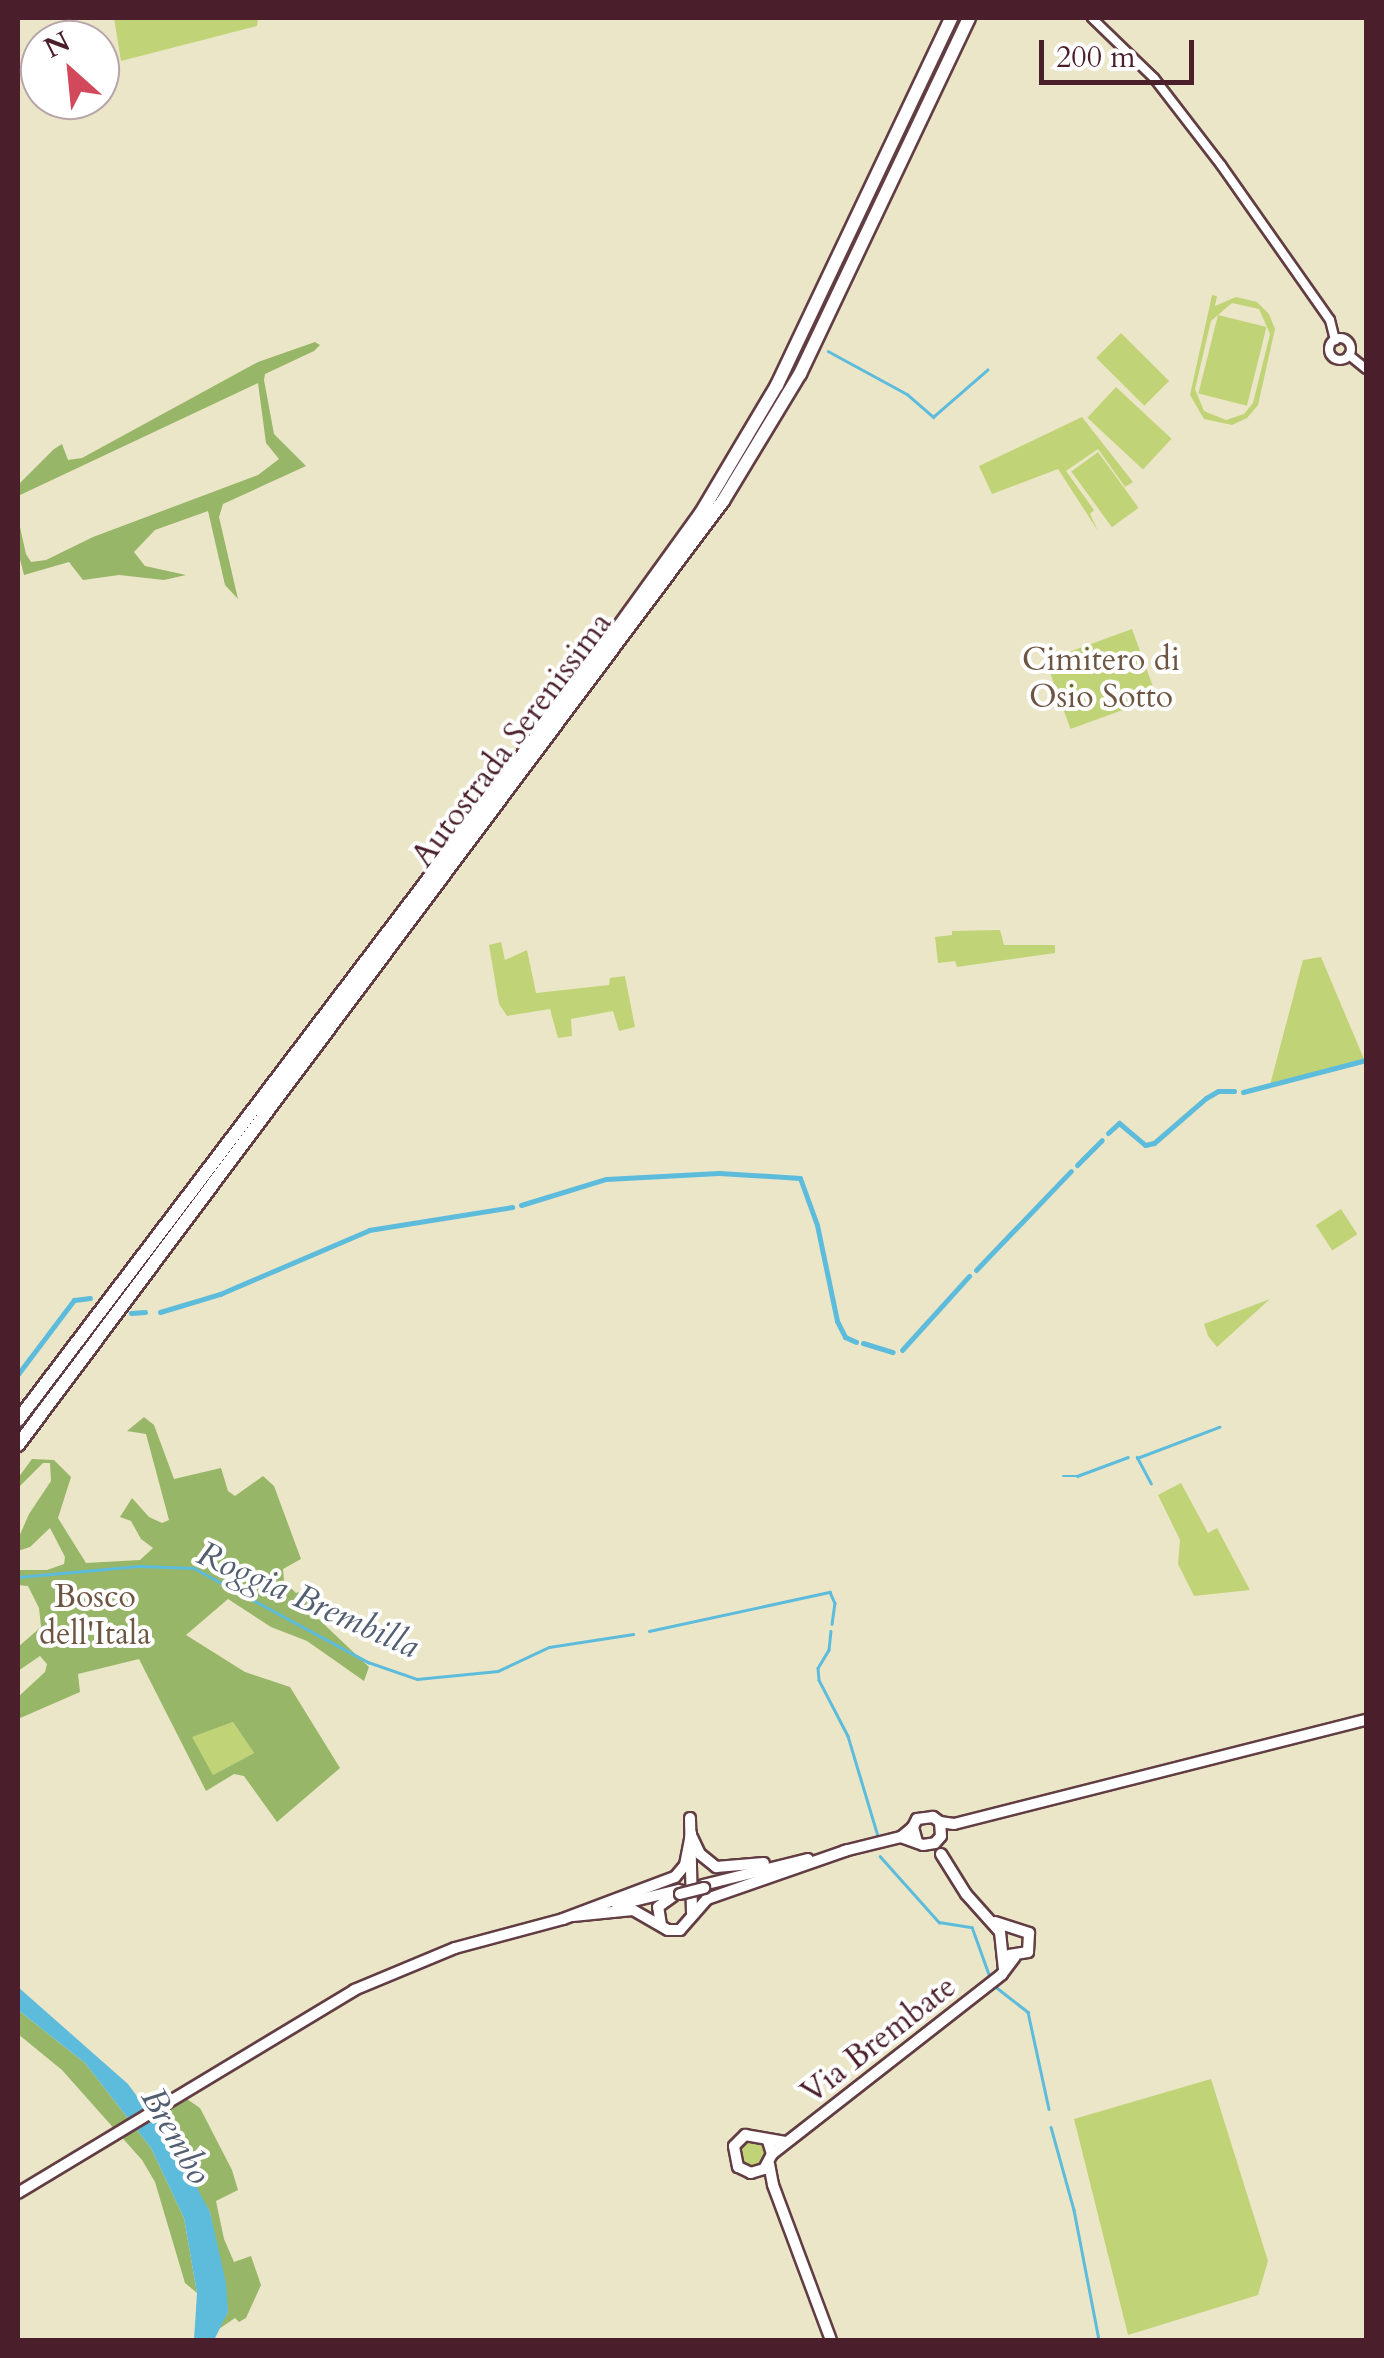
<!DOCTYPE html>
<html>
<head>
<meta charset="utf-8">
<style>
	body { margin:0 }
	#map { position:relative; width:1384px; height:2358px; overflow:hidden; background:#ece6c8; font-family:Cardo,serif }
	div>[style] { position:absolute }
	.green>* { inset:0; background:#c0d477; transform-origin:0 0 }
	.round { border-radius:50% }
	.forest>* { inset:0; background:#98b668 }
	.water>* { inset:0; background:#5dbcdb }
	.stream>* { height:2.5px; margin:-1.25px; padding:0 1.25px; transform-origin:1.25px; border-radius:1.25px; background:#5dbcdb }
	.canal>* { height:5px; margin:-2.5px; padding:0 2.5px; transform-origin:2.5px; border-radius:2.5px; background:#5dbcdb }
	.roads { filter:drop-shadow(2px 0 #623d43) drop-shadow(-2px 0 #623d43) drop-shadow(0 2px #623d43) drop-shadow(0 -2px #623d43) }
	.minor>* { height:8px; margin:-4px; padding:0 4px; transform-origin:4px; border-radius:4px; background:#fff }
	.minor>.ring { margin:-4px; padding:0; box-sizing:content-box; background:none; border:8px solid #fff; border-radius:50% }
	.major>* { height:10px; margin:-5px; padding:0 5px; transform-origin:5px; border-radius:5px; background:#fff }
	.highway>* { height:12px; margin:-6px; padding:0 6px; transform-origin:6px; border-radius:6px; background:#fff }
	.bridges { filter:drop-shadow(2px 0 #623d43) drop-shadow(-2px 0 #623d43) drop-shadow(0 2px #623d43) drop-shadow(0 -2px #623d43) }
	.major-bridge>* { height:10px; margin:-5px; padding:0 5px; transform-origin:5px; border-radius:5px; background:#fff }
	span { translate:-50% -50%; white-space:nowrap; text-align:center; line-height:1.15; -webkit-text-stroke:8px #fff; paint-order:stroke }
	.park-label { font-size:32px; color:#6d5542 }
	.street-label { font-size:32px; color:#4a1f2b }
	.water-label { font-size:35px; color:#525e71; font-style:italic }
	.frame { position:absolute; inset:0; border:20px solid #4a1f2b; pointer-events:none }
	.north { position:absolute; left:20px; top:20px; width:100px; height:100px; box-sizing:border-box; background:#fff; border:2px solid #b7a5aa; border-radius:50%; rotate:333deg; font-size:28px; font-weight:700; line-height:40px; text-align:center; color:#4a1f2b }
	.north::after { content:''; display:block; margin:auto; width:35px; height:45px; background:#d1495b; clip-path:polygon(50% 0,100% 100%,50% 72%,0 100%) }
	.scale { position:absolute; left:1039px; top:40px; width:155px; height:45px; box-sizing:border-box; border:5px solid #4a1f2b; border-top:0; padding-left:12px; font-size:30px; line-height:35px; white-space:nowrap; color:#4a1f2b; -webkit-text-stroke:8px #fff; paint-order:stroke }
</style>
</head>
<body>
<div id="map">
	<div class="green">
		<div style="clip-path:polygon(114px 18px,258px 18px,257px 26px,121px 61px)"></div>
		<div style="clip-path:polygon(evenodd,1212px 295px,1217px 296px,1215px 306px,1236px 297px,1257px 302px,1269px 314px,1275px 329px,1258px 405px,1247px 418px,1232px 425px,1204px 419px,1190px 395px,1212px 295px,1232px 303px,1259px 309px,1270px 334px,1253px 403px,1244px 414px,1226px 420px,1204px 411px,1195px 389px,1211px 321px,1232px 303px)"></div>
		<div style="left:1218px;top:315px;width:50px;height:81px;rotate:14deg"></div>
		<div style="left:1121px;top:333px;width:68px;height:35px;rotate:45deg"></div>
		<div style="left:1116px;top:387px;width:76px;height:42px;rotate:43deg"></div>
		<div style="clip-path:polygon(1082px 417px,1133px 482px,1125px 487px,1098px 449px,1066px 471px,1094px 510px,1090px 514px,1098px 531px,1058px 469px,992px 494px,979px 466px)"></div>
		<div style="left:1098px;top:452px;width:69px;height:33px;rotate:54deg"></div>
		<div style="left:1132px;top:629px;width:73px;height:92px;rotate:70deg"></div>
		<div style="clip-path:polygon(1000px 930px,1004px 945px,1055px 945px,1055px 953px,957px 967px,955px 961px,938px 963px,935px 937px,952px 935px,952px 931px)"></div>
		<div style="clip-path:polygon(501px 942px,505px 960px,527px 950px,536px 993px,609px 985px,610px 978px,625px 976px,635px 1027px,619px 1031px,613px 1011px,571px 1019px,572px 1036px,558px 1038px,550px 1009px,507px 1016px,499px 1004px,489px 945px)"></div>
		<div style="clip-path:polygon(1321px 957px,1364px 1059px,1270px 1085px,1303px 960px)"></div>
		<div style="left:1341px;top:1209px;width:30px;height:30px;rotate:57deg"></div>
		<div style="clip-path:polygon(1270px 1299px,1217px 1347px,1208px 1336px,1204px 1324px)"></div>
		<div style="clip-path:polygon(1181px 1483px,1208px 1533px,1217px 1528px,1250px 1590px,1194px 1596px,1178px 1564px,1180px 1540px,1158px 1495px)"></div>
		<div style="clip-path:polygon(233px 1722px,254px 1753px,213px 1775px,191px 1737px)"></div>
		<div style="clip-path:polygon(1211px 2079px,1268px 2261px,1258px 2295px,1128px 2335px,1074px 2119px)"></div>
		<div class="round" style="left:738px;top:2139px;width:30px;height:30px"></div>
	</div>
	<div class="forest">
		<div style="clip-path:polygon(315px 342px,320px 345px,314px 351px,265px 374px,264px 380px,274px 434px,306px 466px,223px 504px,219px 517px,238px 599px,225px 585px,208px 511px,155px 530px,134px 552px,145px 566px,186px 575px,164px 580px,119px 575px,83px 580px,69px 562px,24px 575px,18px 552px,18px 518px,26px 554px,31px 562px,46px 560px,93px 537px,258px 475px,279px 459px,266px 443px,258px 383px,18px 496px,18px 485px,54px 449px,62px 444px,68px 460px,82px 458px,258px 362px)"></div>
		<div style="clip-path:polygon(evenodd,144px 1417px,154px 1425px,174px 1479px,221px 1468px,228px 1491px,235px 1496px,263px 1476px,274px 1486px,301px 1559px,283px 1569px,284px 1581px,296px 1593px,310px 1589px,308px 1609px,369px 1667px,364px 1681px,307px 1641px,271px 1627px,228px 1599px,186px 1635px,245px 1672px,290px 1687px,340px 1768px,277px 1822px,244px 1776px,234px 1774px,206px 1791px,139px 1659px,78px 1674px,80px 1692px,18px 1719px,18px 1697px,45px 1672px,47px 1664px,40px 1656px,18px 1671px,18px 1647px,41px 1627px,39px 1608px,28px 1586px,18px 1585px,18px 1570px,47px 1570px,64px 1564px,65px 1557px,50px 1528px,30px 1547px,18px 1551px,18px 1539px,29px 1514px,51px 1481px,50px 1463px,43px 1463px,18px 1488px,18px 1478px,32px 1459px,54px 1460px,71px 1477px,58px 1518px,86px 1563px,140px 1560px,153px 1548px,141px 1539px,131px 1521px,120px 1517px,132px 1498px,149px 1517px,162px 1523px,169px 1520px,146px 1434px,127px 1431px,144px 1417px,233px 1722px,254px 1753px,213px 1775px,192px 1737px,233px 1722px)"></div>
		<div style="clip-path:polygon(18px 2010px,85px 2063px,151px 2148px,184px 2218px,197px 2293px,185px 2283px,155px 2182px,142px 2160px,62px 2070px,18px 2034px)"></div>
		<div style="clip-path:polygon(184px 2097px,200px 2108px,232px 2170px,238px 2190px,216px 2201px,224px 2239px,234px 2262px,251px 2256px,261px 2285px,246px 2318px,239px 2322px,235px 2318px,216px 2331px,228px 2312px,210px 2212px,152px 2118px)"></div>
	</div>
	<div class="water">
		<div style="clip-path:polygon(18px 1987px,128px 2084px,177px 2151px,210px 2212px,226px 2283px,228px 2312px,214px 2340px,194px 2340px,197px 2293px,184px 2218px,151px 2148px,85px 2063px,18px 2010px)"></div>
	</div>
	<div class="stream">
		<div style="left:828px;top:351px;width:90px;rotate:28.6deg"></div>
		<div style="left:907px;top:394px;width:35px;rotate:41deg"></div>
		<div style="left:933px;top:417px;width:72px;rotate:-41deg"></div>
		<div style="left:1063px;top:1476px;width:14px"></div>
		<div style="left:1077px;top:1476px;width:54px;rotate:-20.4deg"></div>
		<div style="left:1151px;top:1484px;width:30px;rotate:-118deg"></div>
		<div style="left:1137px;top:1458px;width:88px;rotate:-20.7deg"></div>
		<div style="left:18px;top:1577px;width:121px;rotate:-5.2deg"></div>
		<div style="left:139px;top:1566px;width:55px;rotate:2.1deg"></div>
		<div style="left:194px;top:1568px;width:198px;rotate:28.4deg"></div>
		<div style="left:368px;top:1662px;width:52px;rotate:19.1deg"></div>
		<div style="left:417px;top:1679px;width:81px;rotate:-5.6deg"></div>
		<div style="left:498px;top:1671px;width:56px;rotate:-25.2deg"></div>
		<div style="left:549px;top:1647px;width:85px;rotate:-8.8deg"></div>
		<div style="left:649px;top:1631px;width:185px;rotate:-12.2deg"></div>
		<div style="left:830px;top:1592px;width:12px;rotate:66deg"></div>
		<div style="left:835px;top:1603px;width:21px;rotate:98deg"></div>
		<div style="left:831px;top:1631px;width:19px;rotate:96deg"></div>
		<div style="left:829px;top:1650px;width:21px;rotate:121deg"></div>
		<div style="left:818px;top:1668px;width:12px;rotate:85deg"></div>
		<div style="left:819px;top:1680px;width:63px;rotate:62.6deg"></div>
		<div style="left:848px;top:1736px;width:104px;rotate:73.3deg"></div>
		<div style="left:880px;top:1856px;width:89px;rotate:48.2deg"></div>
		<div style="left:939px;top:1922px;width:33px;rotate:9deg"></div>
		<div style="left:972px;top:1927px;width:53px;rotate:70.2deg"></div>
		<div style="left:996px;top:1987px;width:41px;rotate:38deg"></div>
		<div style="left:1028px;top:2012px;width:99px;rotate:77.8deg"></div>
		<div style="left:1051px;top:2127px;width:86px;rotate:74.5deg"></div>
		<div style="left:1074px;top:2210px;width:132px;rotate:79.1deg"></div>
	</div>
	<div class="canal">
		<div style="left:1243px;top:1092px;width:127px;rotate:-14.6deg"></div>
		<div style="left:1108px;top:1133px;width:15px;rotate:-42deg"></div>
		<div style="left:1119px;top:1123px;width:34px;rotate:40deg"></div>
		<div style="left:1145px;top:1145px;width:9px;rotate:-13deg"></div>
		<div style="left:1154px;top:1143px;width:69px;rotate:-40.9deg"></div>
		<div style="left:1206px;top:1098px;width:14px;rotate:-30deg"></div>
		<div style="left:1218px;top:1091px;width:16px"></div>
		<div style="left:1077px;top:1165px;width:35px;rotate:-45deg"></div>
		<div style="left:521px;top:1205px;width:89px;rotate:-17deg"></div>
		<div style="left:606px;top:1179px;width:113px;rotate:-3deg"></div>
		<div style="left:719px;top:1173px;width:81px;rotate:3.5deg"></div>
		<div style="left:800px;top:1178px;width:50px;rotate:70.1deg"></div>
		<div style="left:817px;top:1225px;width:98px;rotate:78.2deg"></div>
		<div style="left:837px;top:1321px;width:18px;rotate:63deg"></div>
		<div style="left:845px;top:1337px;width:12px;rotate:24deg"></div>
		<div style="left:976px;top:1270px;width:137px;rotate:-46.2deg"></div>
		<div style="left:160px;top:1312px;width:63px;rotate:-16.7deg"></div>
		<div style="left:220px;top:1294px;width:162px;rotate:-23.2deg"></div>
		<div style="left:369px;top:1230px;width:145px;rotate:-9.1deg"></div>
		<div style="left:131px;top:1313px;width:14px;rotate:-4deg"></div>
		<div style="left:863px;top:1343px;width:31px;rotate:17deg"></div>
		<div style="left:902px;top:1350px;width:100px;rotate:-47.8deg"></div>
		<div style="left:18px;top:1374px;width:93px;rotate:-52.9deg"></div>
		<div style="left:74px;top:1300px;width:16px;rotate:-7deg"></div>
	</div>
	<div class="roads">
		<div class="minor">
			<div style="left:1092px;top:18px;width:86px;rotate:44.1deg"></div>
			<div style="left:1154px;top:78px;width:110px;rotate:52.4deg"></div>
			<div style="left:1221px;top:165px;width:189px;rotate:54.9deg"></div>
			<div style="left:1330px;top:320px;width:21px;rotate:76deg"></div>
			<div class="ring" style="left:1329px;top:338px;width:14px;height:14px"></div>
			<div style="left:1349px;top:355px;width:22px;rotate:39deg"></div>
		</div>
		<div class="major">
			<div style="left:690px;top:1818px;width:95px;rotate:88.8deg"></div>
			<div style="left:940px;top:1822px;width:14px;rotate:8deg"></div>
			<div style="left:954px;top:1824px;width:425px;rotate:-14.2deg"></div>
			<div style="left:692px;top:1837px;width:19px;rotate:65deg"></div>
			<div style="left:700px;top:1854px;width:21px;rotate:39deg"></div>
			<div style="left:716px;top:1867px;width:48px;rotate:-4.8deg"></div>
			<div style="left:901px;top:1837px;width:23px;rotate:20deg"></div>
			<div style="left:923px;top:1845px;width:12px;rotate:-9deg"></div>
			<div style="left:935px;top:1843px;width:9px;rotate:-49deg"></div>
			<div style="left:941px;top:1836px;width:14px;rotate:-94deg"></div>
			<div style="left:940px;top:1822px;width:9px;rotate:-144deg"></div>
			<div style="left:933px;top:1817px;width:16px;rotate:173deg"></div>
			<div style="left:917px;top:1819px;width:9px;rotate:117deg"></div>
			<div style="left:913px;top:1827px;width:16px;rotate:75deg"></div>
			<div style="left:844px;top:1851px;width:59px;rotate:-13.8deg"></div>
			<div style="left:901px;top:1837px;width:16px;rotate:-40deg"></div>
			<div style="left:941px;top:1854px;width:47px;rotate:58deg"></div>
			<div style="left:966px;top:1894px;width:51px;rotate:48.2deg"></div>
			<div style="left:1000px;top:1932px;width:36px;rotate:84deg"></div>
			<div style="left:703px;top:1885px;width:108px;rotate:-13.9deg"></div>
			<div style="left:617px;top:1905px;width:64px;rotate:-13.6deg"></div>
			<div style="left:573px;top:1916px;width:60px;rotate:-5.7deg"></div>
			<div style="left:633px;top:1910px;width:40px;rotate:29.7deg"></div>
			<div style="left:668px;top:1930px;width:12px"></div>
			<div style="left:680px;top:1930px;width:41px;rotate:-48.9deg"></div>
			<div style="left:707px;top:1899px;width:149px;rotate:-19.2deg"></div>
			<div style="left:995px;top:1922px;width:36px;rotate:18deg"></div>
			<div style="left:1029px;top:1933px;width:19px;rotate:93deg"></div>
			<div style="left:1028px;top:1952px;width:19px;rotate:171deg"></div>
			<div style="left:661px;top:1925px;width:18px;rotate:-99deg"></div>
			<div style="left:658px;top:1907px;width:19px;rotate:-36deg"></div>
			<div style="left:768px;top:2141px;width:14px;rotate:73deg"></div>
			<div style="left:772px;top:2154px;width:17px;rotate:118deg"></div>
			<div style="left:764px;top:2169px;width:14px;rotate:163deg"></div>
			<div style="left:751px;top:2173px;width:14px;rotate:-155deg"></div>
			<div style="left:738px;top:2167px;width:21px;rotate:-101deg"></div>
			<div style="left:734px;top:2146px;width:16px;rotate:-45deg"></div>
			<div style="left:745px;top:2135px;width:41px;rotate:9.9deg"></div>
			<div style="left:772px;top:2154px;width:292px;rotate:-38deg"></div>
			<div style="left:1002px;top:1974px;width:21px;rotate:-53deg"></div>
			<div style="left:769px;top:2164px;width:21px;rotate:79deg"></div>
			<div style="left:773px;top:2185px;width:165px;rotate:69.5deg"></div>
			<div style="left:18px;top:2193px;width:393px;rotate:-31.1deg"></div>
			<div style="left:354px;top:1990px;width:109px;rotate:-22.6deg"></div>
			<div style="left:455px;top:1948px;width:112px;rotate:-15deg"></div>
			<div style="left:563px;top:1919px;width:120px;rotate:-20.6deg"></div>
			<div style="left:675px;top:1877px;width:16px;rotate:-50deg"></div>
			<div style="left:685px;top:1865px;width:32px;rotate:-79deg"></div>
		</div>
		<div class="highway">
			<div style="left:18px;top:1420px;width:971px;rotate:-52.82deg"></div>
			<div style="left:605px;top:646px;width:164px;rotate:-54.2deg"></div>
			<div style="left:701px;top:513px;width:149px;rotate:-59.3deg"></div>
			<div style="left:777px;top:385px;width:406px;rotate:-64.6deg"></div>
			<div style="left:18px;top:1445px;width:1178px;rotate:-53.25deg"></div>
			<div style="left:723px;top:501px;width:149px;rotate:-58.8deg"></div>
			<div style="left:800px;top:374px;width:394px;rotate:-64.6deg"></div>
		</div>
	</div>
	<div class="bridges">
		<div class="major-bridge">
			<div style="left:680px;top:1894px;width:25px;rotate:-14deg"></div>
		</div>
	</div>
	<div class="park-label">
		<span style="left:1101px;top:679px">Cimitero di<br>Osio Sotto</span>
		<span style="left:95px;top:1616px">Bosco<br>dell'Itala</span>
	</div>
	<div class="street-label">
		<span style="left:512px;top:740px;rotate:-53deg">Autostrada Serenissima</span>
		<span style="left:879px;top:2040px;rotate:-38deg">Via Brembate</span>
	</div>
	<div class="water-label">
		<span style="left:308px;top:1600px;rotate:24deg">Roggia Brembilla</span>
		<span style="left:176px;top:2136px;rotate:60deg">Brembo</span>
	</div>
	<div class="frame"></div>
	<div class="north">N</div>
	<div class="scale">200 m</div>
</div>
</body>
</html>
